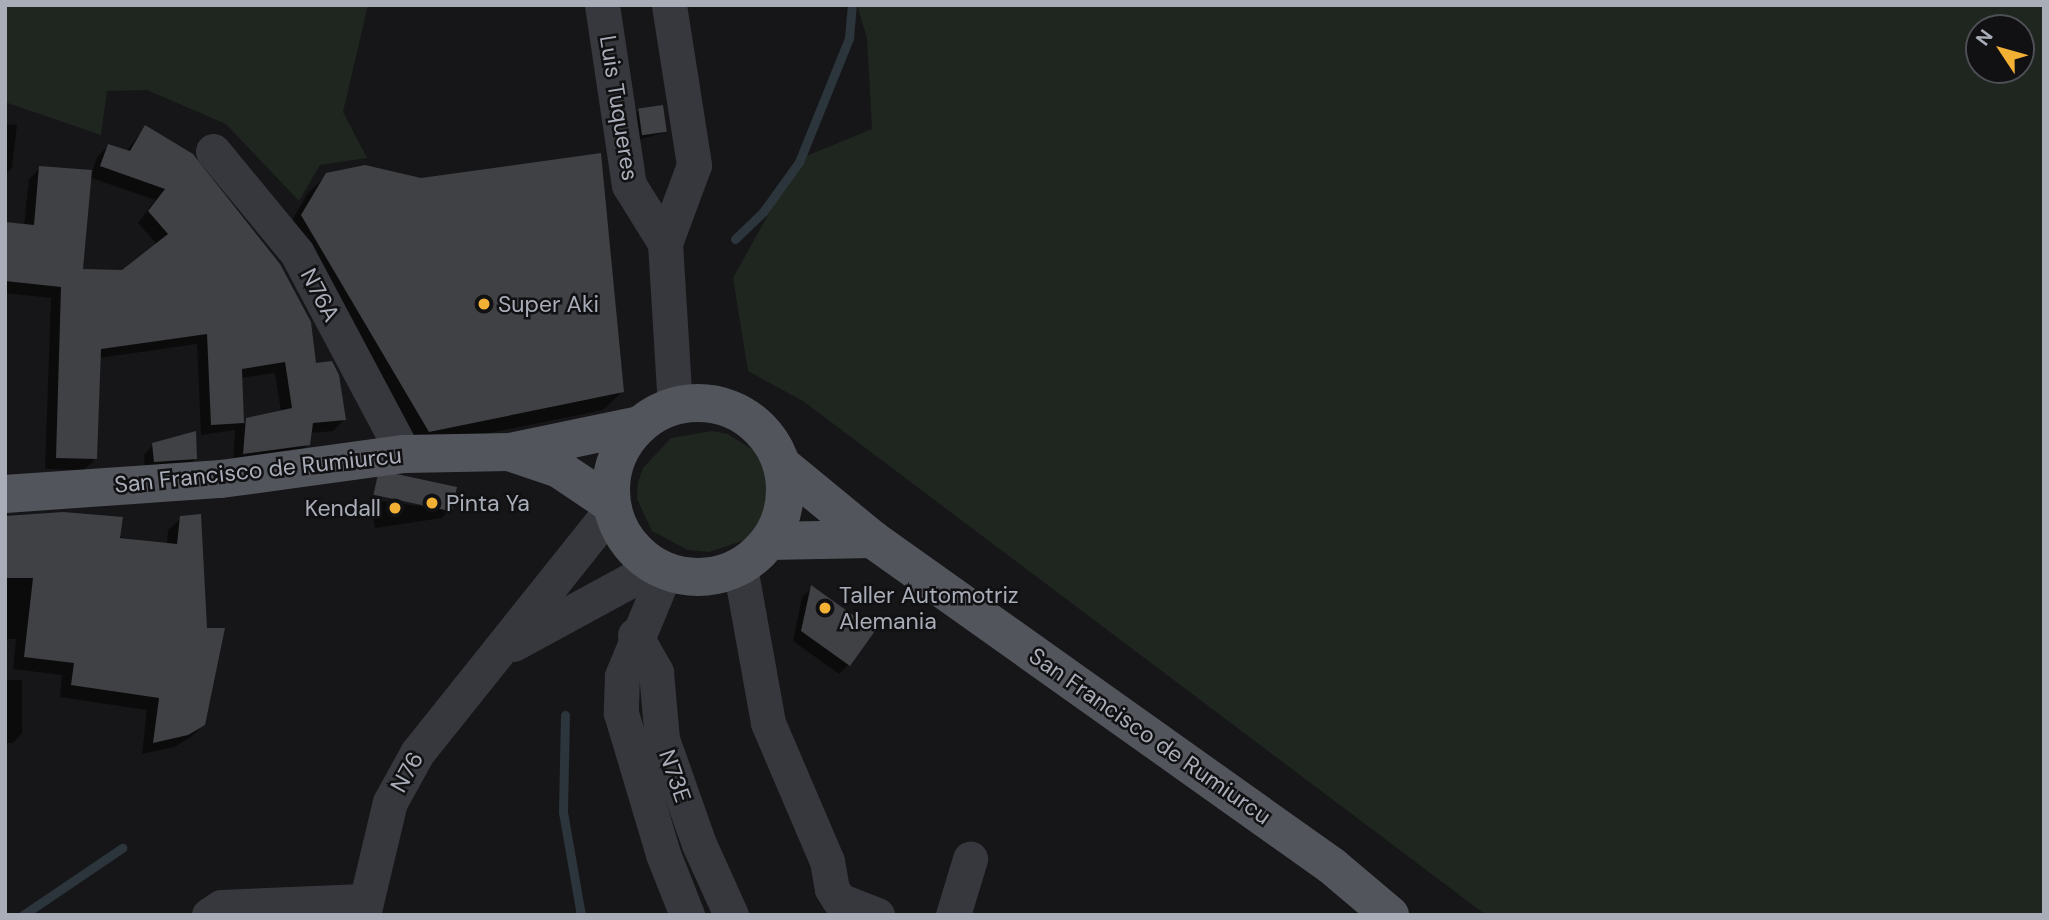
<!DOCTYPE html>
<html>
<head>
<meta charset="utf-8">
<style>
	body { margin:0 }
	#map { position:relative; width:2049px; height:920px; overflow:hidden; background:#161618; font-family:"DM Sans",sans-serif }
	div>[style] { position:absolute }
	.green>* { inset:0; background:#1e261f }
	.shadow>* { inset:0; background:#0007 }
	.stream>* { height:9px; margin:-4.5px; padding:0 4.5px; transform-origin:4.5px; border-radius:4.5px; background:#2c353c }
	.building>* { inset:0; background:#404145; transform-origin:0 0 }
	.minor>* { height:35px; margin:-17.5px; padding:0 17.5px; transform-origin:17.5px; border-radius:17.5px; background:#37383d }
	.major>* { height:38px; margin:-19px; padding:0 19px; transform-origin:19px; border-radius:19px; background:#53555c }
	.major>.ring { margin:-19px; padding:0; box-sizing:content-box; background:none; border:38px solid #53555c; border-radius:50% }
	.dots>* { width:19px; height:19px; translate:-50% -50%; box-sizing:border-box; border:4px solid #111113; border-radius:50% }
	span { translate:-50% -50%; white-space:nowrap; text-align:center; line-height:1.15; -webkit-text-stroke:5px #111113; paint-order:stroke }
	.street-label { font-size:23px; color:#a8adb8 }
	.poi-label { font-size:23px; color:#a8adb8 }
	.left { translate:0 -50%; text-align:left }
	.right { translate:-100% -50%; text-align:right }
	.frame { position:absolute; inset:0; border:7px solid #a8adb8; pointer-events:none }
	.north { position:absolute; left:1965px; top:14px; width:70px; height:70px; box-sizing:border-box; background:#111113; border:2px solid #4d4f55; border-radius:50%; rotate:306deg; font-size:19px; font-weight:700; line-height:28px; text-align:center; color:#a8adb8 }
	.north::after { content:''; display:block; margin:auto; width:24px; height:32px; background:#f2b134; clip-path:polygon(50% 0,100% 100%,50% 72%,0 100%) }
</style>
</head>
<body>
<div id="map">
	<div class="green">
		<div style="clip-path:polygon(5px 5px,368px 5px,343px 112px,367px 158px,320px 165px,299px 201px,226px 124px,147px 90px,107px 91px,101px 135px,5px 102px)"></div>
		<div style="clip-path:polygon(evenodd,857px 5px,2044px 5px,2044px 915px,1486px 915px,803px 401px,748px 371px,733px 278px,799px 159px,872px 129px,867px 38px,857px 5px,1979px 28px,2021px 28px,2021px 70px,1979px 70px,1979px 28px)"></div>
		<div style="clip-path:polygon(712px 431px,728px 434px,753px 450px,766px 472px,769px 511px,761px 528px,745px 540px,709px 552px,688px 550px,652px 531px,637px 499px,638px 482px,643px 468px,671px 438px)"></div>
	</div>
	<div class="shadow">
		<div style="clip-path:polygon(639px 111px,666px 132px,638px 140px,634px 115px)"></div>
		<div style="clip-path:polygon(5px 124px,17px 125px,12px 168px,5px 175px)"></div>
		<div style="clip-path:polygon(evenodd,145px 127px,315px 365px,344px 420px,333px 431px,310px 433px,308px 444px,297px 455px,233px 464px,235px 430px,201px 435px,197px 344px,99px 358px,95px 459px,84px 470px,45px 469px,51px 298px,5px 293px,5px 225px,24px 226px,29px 179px,40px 168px,92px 172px,97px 157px,108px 146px,126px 152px,145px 127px,89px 177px,155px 200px,138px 223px,157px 244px,123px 272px,81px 271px,89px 177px,145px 127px,275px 373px,281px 412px,243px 424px,241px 378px,275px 373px)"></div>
		<div style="clip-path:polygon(327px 175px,622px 392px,603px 410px,410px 449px,284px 234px,308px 193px)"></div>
		<div style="clip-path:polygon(153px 445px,196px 458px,186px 468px,145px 470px,144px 455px)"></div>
		<div style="clip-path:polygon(379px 501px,450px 510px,442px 518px,375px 528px,372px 509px)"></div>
		<div style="clip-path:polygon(5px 517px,167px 545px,168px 530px,181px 518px,204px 724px,191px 737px,174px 747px,142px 754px,147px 710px,60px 697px,62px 675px,13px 669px,16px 639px,5px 639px)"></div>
		<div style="clip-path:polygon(812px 588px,848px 665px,839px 674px,793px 641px,802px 597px)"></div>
		<div style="clip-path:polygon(5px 680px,22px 680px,22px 733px,13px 743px,5px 743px)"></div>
	</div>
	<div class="stream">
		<div style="left:735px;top:239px;width:39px;rotate:-44deg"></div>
		<div style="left:763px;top:212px;width:62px;rotate:-54.2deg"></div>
		<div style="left:799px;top:162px;width:134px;rotate:-68deg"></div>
		<div style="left:849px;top:38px;width:33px;rotate:-85deg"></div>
		<div style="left:565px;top:715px;width:97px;rotate:91.2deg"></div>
		<div style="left:563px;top:812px;width:105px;rotate:80.1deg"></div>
		<div style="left:23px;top:915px;width:120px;rotate:-34.1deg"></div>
	</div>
	<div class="building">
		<div style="left:663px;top:105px;width:27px;height:25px;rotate:82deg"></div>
		<div style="clip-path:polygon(145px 125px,193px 154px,280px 264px,311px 322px,316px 363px,332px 361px,339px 375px,346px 420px,313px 423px,310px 445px,243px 454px,246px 418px,292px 408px,285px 362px,242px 369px,244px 423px,211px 425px,207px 334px,101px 349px,97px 459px,56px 458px,61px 287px,5px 281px,5px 222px,34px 225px,39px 166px,92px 170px,83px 269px,122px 270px,168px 234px,148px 211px,165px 189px,100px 166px,108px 144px,130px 151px)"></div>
		<div style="clip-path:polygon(601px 153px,624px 392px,429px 432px,301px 215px,326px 173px,365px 165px,421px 178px)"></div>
		<div style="clip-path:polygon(196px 431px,197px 459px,154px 462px,152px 443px)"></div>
		<div style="left:457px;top:487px;width:25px;height:80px;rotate:102deg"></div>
		<div style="clip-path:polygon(63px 512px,123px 517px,120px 538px,177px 544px,180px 516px,201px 514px,207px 628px,225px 628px,205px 725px,188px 735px,153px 743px,159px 698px,71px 685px,74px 663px,24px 657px,33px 578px,5px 578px,5px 516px)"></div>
		<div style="clip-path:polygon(811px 585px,875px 631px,850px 666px,801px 631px)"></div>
	</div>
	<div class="minor">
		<div style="left:602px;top:5px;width:182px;rotate:81.5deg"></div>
		<div style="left:629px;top:185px;width:68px;rotate:58.2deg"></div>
		<div style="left:669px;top:5px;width:162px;rotate:81.1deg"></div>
		<div style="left:694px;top:165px;width:83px;rotate:110.4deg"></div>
		<div style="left:665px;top:243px;width:163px;rotate:86.5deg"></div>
		<div style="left:213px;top:151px;width:132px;rotate:50.5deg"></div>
		<div style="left:297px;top:253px;width:228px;rotate:62deg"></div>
		<div style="left:740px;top:567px;width:158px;rotate:79.8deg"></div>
		<div style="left:768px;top:723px;width:150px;rotate:66.9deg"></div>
		<div style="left:827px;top:861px;width:28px;rotate:80deg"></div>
		<div style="left:832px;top:889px;width:13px;rotate:58deg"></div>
		<div style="left:839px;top:900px;width:41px;rotate:21.5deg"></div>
		<div style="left:665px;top:572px;width:113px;rotate:112.5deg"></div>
		<div style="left:622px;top:676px;width:37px;rotate:92deg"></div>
		<div style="left:621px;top:713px;width:147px;rotate:73.4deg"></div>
		<div style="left:663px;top:854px;width:66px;rotate:68.5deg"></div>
		<div style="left:635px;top:635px;width:43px;rotate:60.4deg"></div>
		<div style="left:656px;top:672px;width:67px;rotate:84.9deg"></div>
		<div style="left:662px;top:739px;width:111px;rotate:70.6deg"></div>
		<div style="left:699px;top:844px;width:78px;rotate:65.7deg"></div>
		<div style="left:513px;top:644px;width:162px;rotate:-28.5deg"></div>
		<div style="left:209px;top:915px;width:14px;rotate:-34deg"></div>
		<div style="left:221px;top:907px;width:142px;rotate:-2.4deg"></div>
		<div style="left:363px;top:915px;width:116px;rotate:-76.6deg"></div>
		<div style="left:390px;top:802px;width:56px;rotate:-61.1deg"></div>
		<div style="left:417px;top:753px;width:312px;rotate:-51.4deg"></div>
		<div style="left:953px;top:915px;width:59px;rotate:-73.1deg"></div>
	</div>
	<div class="major">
		<div class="ring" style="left:611px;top:403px;width:136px;height:136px"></div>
		<div style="left:512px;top:453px;width:50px;rotate:18.8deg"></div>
		<div style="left:559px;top:469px;width:63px;rotate:33.9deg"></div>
		<div style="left:782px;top:465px;width:117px;rotate:39.4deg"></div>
		<div style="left:872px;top:539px;width:564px;rotate:35.41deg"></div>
		<div style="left:1332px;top:866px;width:76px;rotate:40.2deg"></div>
		<div style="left:5px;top:494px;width:217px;rotate:-4deg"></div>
		<div style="left:221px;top:479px;width:185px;rotate:-7.8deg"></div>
		<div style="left:404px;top:454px;width:106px;rotate:-1.1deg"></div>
		<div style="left:510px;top:452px;width:132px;rotate:-11.8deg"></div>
		<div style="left:769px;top:541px;width:103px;rotate:-1.1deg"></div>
	</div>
	<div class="dots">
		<div style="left:484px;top:304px;background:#f2b134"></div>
		<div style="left:432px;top:503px;background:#f2b134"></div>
		<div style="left:395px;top:508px;background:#f2b134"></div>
		<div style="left:825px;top:608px;background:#f2b134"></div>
	</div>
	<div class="street-label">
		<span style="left:619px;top:108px;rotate:81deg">Luis Tuqueres</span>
		<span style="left:320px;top:295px;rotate:62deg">N76A</span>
		<span style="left:258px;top:470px;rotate:-6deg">San Francisco de Rumiurcu</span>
		<span style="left:1150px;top:736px;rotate:35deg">San Francisco de Rumiurcu</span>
		<span style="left:407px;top:772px;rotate:-61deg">N76</span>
		<span style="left:675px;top:776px;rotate:71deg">N73E</span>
	</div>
	<div class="poi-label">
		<span class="left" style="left:498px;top:304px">Super Aki</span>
		<span class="left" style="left:446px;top:503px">Pinta Ya</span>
		<span class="right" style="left:381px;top:508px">Kendall</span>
		<span class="left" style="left:839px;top:608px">Taller Automotriz<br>Alemania</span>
	</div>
	<div class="frame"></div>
	<div class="north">N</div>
</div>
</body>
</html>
